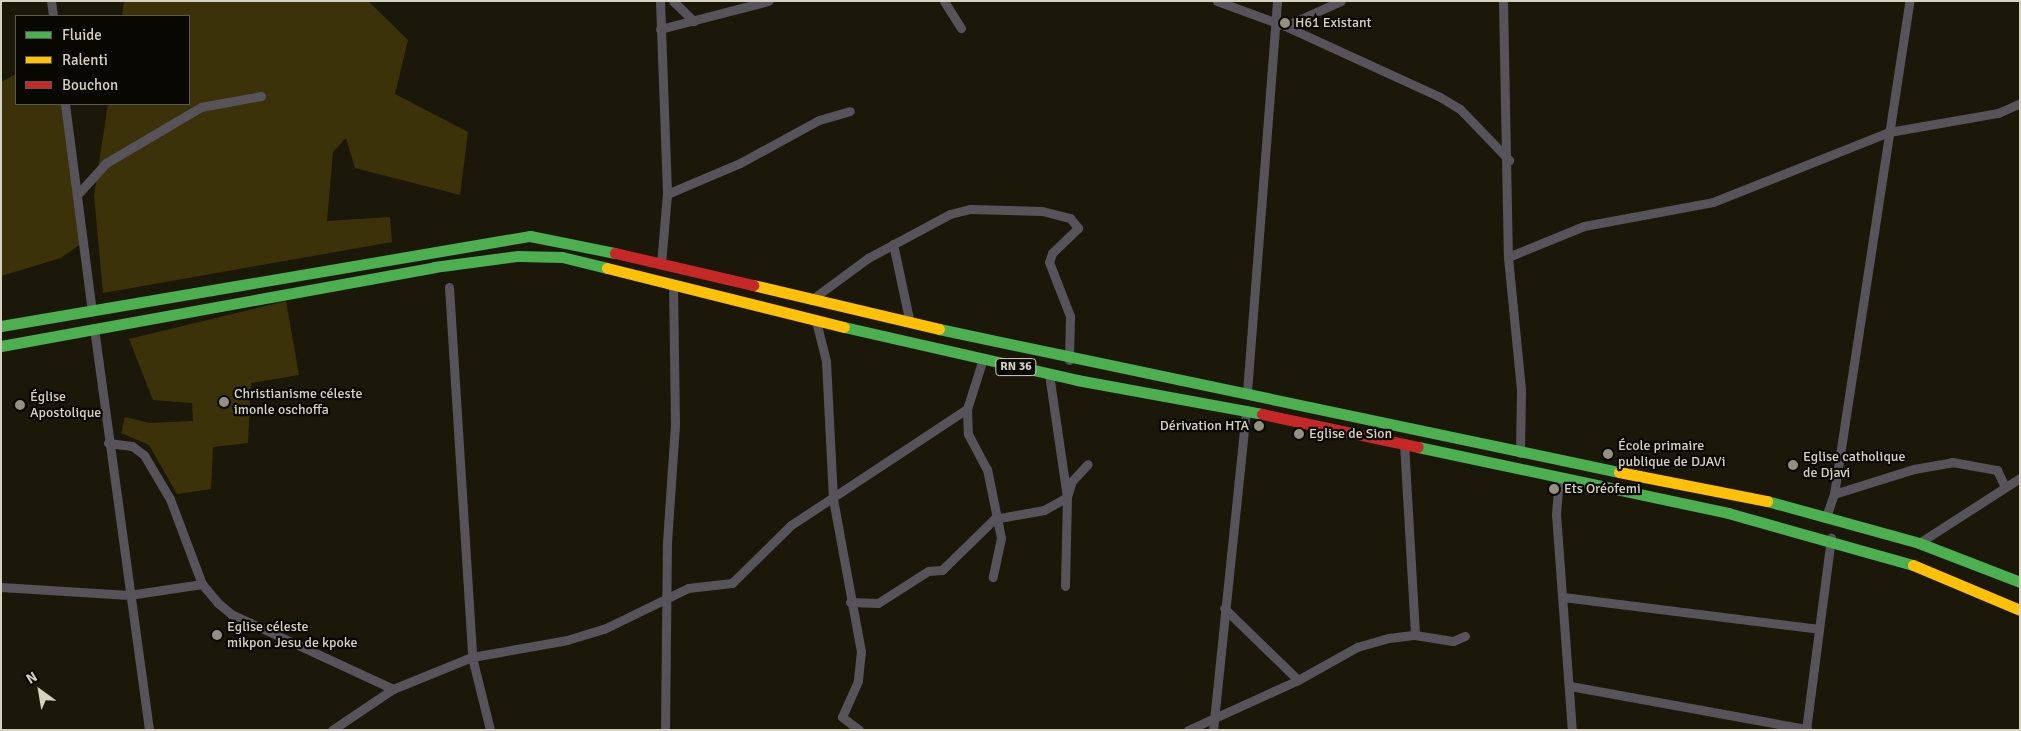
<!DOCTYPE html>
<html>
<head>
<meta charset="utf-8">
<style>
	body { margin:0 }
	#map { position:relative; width:2021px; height:731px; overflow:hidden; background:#1b180a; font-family:Signika,sans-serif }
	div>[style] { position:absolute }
	.green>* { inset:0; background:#3c3209 }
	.street>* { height:9px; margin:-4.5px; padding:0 4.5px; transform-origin:4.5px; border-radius:4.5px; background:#56535b }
	.fast>* { height:11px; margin:-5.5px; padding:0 5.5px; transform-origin:5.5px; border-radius:5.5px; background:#4caf50 }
	.slow>* { height:11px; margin:-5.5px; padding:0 5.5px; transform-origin:5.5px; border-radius:5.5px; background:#ffc107 }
	.jam>* { height:11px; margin:-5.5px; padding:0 5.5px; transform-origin:5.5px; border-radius:5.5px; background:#c62828 }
	.dots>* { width:14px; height:14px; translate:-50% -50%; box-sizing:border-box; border:2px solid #090701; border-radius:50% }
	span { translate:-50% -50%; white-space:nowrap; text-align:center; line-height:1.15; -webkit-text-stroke:4.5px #090701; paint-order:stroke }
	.shield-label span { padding:1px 4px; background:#090701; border:1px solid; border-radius:4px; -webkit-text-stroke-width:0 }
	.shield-label { font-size:12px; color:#d6d2c2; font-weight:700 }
	.poi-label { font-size:14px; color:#d6d2c2 }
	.left { translate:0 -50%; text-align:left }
	.right { translate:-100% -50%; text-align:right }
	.frame { position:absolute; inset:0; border:2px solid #d6d2c2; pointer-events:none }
	.legend { position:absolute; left:15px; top:15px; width:175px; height:90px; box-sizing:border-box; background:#090701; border:1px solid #5b584e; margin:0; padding:6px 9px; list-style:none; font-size:15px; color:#d6d2c2 }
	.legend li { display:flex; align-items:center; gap:10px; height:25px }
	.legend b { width:25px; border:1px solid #5b584e }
	.north { position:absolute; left:15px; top:666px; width:50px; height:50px; -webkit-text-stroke:4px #090701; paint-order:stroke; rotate:328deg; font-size:14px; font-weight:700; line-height:20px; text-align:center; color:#d6d2c2 }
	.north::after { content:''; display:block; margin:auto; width:18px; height:22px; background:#d6d2c2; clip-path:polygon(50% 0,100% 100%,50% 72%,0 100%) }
</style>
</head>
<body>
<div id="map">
	<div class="green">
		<div style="clip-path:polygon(124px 1px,368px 1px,408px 40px,395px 94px,468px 132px,460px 195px,355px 168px,346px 138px,333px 152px,327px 221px,390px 217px,392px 242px,103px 293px,94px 195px,108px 104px,189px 104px,189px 16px,122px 16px)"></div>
		<div style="clip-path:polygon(16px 74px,16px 104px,69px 104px,85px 241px,61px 258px,1px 276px,1px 82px)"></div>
		<div style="clip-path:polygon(286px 301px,299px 375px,251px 383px,248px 443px,213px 447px,211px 489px,177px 494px,149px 445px,121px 433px,125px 417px,149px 423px,193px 421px,192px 403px,153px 400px,129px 339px)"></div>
	</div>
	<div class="street">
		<div style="left:51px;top:1px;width:15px;rotate:82deg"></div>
		<div style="left:660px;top:1px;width:193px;rotate:87.9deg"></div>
		<div style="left:667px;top:194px;width:70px;rotate:94.9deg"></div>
		<div style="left:673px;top:1px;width:29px;rotate:44deg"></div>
		<div style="left:944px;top:1px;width:32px;rotate:58deg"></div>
		<div style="left:1217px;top:1px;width:72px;rotate:20.2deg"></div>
		<div style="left:1285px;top:26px;width:170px;rotate:24.6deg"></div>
		<div style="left:1440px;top:97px;width:23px;rotate:31deg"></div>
		<div style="left:1460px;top:109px;width:71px;rotate:46.1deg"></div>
		<div style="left:1503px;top:1px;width:256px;rotate:88.9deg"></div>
		<div style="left:1508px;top:257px;width:134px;rotate:84.4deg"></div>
		<div style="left:1521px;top:390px;width:63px;rotate:90.9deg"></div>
		<div style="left:1285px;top:26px;width:61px;rotate:-24.1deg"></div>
		<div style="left:660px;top:29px;width:112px;rotate:-14.5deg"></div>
		<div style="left:65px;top:104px;width:209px;rotate:82.6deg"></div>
		<div style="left:667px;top:194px;width:79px;rotate:-23deg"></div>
		<div style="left:740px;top:163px;width:90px;rotate:-28.6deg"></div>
		<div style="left:819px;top:120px;width:32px;rotate:-16deg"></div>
		<div style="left:77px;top:195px;width:43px;rotate:-47.8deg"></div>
		<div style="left:106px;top:163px;width:110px;rotate:-30.5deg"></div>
		<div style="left:201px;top:107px;width:61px;rotate:-10.4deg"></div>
		<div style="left:893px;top:244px;width:81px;rotate:77.9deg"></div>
		<div style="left:1508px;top:257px;width:82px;rotate:-22.2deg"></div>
		<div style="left:1584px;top:226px;width:131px;rotate:-10.5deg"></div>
		<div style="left:1713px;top:202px;width:189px;rotate:-21.7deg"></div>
		<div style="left:1889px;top:132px;width:111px;rotate:-9.9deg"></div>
		<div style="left:1998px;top:113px;width:24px;rotate:-24deg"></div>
		<div style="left:449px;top:287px;width:371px;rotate:86.4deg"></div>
		<div style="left:472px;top:657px;width:75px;rotate:76.1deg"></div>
		<div style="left:811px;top:300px;width:71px;rotate:-36.4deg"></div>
		<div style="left:868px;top:258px;width:93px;rotate:-28.2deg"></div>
		<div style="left:950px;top:214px;width:21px;rotate:-14deg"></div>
		<div style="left:970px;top:209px;width:72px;rotate:1.6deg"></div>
		<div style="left:1042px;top:211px;width:29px;rotate:14deg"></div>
		<div style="left:1070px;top:218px;width:13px;rotate:51deg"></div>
		<div style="left:1078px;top:228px;width:36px;rotate:136deg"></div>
		<div style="left:1052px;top:253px;width:9px;rotate:108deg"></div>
		<div style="left:1049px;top:262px;width:58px;rotate:68.7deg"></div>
		<div style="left:1070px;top:316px;width:44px;rotate:91.3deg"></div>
		<div style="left:816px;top:321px;width:41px;rotate:76deg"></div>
		<div style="left:826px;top:361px;width:138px;rotate:87.1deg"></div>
		<div style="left:833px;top:499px;width:155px;rotate:79.6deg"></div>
		<div style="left:861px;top:651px;width:30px;rotate:96deg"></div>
		<div style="left:858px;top:681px;width:39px;rotate:114deg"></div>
		<div style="left:842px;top:717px;width:21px;rotate:37deg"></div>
		<div style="left:94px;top:328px;width:406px;rotate:82.2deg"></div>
		<div style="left:1049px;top:374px;width:124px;rotate:81.7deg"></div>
		<div style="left:1067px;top:497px;width:89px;rotate:91.3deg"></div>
		<div style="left:1247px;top:392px;width:392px;rotate:-85.6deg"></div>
		<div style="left:967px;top:409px;width:25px;rotate:88deg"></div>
		<div style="left:968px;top:434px;width:40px;rotate:62deg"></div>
		<div style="left:987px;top:469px;width:70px;rotate:78.5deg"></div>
		<div style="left:1001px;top:538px;width:40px;rotate:102deg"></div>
		<div style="left:108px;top:443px;width:24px;rotate:7deg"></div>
		<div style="left:132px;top:446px;width:15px;rotate:37deg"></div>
		<div style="left:144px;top:455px;width:51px;rotate:59.4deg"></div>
		<div style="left:170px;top:499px;width:91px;rotate:69.4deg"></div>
		<div style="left:202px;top:584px;width:25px;rotate:50deg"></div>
		<div style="left:218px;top:603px;width:17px;rotate:40deg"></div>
		<div style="left:231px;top:614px;width:179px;rotate:24.8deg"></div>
		<div style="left:1404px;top:443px;width:192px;rotate:86.7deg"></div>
		<div style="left:1559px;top:479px;width:35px;rotate:95deg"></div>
		<div style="left:1556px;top:514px;width:217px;rotate:85.8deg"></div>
		<div style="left:1834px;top:494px;width:84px;rotate:-17.4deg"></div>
		<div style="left:1914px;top:469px;width:39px;rotate:-10deg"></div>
		<div style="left:1952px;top:462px;width:46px;rotate:10.1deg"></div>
		<div style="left:1997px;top:470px;width:19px;rotate:65deg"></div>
		<div style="left:1827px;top:514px;width:21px;rotate:-71deg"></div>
		<div style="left:1834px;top:494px;width:499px;rotate:-81.3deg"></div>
		<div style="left:1919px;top:543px;width:120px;rotate:-32.8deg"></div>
		<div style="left:1px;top:587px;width:128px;rotate:3.6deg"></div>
		<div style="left:129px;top:595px;width:74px;rotate:-8.6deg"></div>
		<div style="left:1563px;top:597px;width:258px;rotate:7.1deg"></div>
		<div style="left:850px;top:602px;width:28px;rotate:2deg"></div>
		<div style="left:878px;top:603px;width:59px;rotate:-32.6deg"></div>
		<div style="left:928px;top:571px;width:14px;rotate:-4deg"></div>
		<div style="left:942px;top:570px;width:73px;rotate:-44.4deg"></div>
		<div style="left:994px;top:519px;width:51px;rotate:-10.2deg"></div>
		<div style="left:1044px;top:510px;width:26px;rotate:-29deg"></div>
		<div style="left:1067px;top:497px;width:17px;rotate:-73deg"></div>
		<div style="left:1072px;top:481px;width:23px;rotate:-47deg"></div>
		<div style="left:1298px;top:680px;width:68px;rotate:-29.2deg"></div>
		<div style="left:1357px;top:647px;width:33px;rotate:-16deg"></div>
		<div style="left:1389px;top:638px;width:26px;rotate:-7deg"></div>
		<div style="left:1415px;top:635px;width:38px;rotate:9deg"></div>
		<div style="left:1453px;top:641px;width:13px;rotate:-23deg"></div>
		<div style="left:1570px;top:686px;width:241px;rotate:10.3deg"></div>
		<div style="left:332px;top:730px;width:73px;rotate:-33.9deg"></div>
		<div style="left:393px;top:689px;width:85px;rotate:-22.1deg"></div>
		<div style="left:472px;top:657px;width:97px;rotate:-10.1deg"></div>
		<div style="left:567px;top:640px;width:39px;rotate:-17deg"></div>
		<div style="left:604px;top:629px;width:93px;rotate:-26deg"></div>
		<div style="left:688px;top:588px;width:44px;rotate:-6.5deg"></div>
		<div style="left:732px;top:583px;width:83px;rotate:-44.5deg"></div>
		<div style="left:791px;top:525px;width:211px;rotate:-33.4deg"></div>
		<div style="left:967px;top:409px;width:52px;rotate:-72.3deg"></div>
		<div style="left:665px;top:730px;width:188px;rotate:-89.4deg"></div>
		<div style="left:667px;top:542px;width:117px;rotate:-86.1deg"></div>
		<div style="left:675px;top:425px;width:141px;rotate:-90.8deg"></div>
		<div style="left:1188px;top:730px;width:121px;rotate:-24.4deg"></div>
		<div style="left:1298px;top:680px;width:103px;rotate:-135.8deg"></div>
		<div style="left:1213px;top:730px;width:322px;rotate:-84.1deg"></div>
		<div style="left:1806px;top:730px;width:194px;rotate:-82.6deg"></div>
	</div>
	<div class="fast">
		<div style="left:1px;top:326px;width:537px;rotate:-9.66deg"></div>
		<div style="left:530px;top:236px;width:87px;rotate:11.3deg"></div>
		<div style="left:844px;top:327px;width:239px;rotate:12.8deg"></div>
		<div style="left:1077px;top:380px;width:188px;rotate:10.4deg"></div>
		<div style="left:939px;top:329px;width:695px;rotate:11.88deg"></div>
		<div style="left:1px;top:346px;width:440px;rotate:-10.3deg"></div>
		<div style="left:434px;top:267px;width:85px;rotate:-7.5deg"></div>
		<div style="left:518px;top:256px;width:44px;rotate:1.3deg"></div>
		<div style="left:562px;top:257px;width:46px;rotate:13.7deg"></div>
		<div style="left:1418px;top:447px;width:317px;rotate:12deg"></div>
		<div style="left:1728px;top:513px;width:192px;rotate:15.7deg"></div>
		<div style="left:1767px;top:501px;width:158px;rotate:15.4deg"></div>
		<div style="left:1919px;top:543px;width:108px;rotate:21.1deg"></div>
	</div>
	<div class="slow">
		<div style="left:607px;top:268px;width:244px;rotate:14deg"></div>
		<div style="left:753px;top:285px;width:191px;rotate:13.3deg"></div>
		<div style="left:1619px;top:472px;width:151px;rotate:11.1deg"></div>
		<div style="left:1913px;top:565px;width:116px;rotate:22.8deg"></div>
	</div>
	<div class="jam">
		<div style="left:615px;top:253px;width:142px;rotate:13.1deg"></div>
		<div style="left:1262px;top:414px;width:159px;rotate:11.9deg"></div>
	</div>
	<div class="dots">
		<div style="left:1285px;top:23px;background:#959182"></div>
		<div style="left:224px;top:402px;background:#959182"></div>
		<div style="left:20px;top:405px;background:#959182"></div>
		<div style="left:1259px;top:426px;background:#959182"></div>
		<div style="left:1299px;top:434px;background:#959182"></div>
		<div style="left:1608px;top:454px;background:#959182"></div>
		<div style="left:1793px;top:465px;background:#959182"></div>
		<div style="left:1554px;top:489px;background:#959182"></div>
		<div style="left:217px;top:635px;background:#959182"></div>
	</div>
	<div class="shield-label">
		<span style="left:1016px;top:367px">RN 36</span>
	</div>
	<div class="poi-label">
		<span class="left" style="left:1295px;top:23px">H61 Existant</span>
		<span class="left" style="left:234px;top:402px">Christianisme céleste<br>imonle oschoffa</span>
		<span class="left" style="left:30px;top:405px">Église<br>Apostolique</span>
		<span class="right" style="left:1249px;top:426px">Dérivation HTA</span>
		<span class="left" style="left:1309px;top:434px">Eglise de Sion</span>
		<span class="left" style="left:1618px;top:454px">École primaire<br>publique de DJAVi</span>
		<span class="left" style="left:1803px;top:465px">Eglise catholique<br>de Djavi</span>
		<span class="left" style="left:1564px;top:489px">Ets Oréofemi</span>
		<span class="left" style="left:227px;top:635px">Eglise céleste<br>mikpon Jesu de kpoke</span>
	</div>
	<div class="frame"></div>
	<ul class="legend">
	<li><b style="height:6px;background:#4caf50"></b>Fluide</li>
	<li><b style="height:6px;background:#ffc107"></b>Ralenti</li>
	<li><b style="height:6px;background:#c62828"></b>Bouchon</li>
	</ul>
	<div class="north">N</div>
</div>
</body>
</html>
